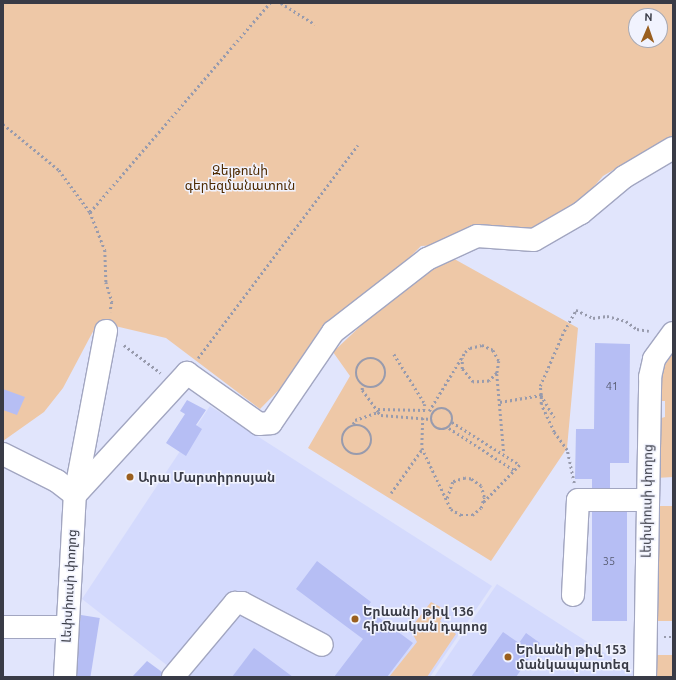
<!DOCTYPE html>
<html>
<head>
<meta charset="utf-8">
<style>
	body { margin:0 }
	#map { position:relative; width:676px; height:680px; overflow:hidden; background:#e1e5fc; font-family:Ubuntu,"Noto Sans Armenian",sans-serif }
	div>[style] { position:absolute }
	.built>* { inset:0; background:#d4dafd }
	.green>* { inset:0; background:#eec8a7; transform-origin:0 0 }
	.building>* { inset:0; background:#b6bef4; transform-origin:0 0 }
	.path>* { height:2.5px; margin-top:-1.25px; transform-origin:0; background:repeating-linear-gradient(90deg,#989bad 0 2px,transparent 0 5px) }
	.path>.ring { margin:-1.25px; padding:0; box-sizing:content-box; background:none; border:2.5px solid #989bad; border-radius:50% }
	.roads { filter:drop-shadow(1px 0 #a2a6c1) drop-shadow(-1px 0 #a2a6c1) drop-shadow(0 1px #a2a6c1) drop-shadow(0 -1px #a2a6c1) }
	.minor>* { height:22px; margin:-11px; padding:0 11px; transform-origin:11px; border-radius:11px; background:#fff }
	.dots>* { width:11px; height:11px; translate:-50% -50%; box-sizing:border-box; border:2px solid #f1f3fe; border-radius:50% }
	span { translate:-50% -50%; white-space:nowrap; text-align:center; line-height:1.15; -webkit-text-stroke:3px #f1f3fe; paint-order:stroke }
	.number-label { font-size:11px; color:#585c72 }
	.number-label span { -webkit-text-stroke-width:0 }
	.park-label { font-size:13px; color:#4e2a00 }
	.poi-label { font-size:13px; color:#393b46; font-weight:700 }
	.left { translate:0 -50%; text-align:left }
	.street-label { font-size:13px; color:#393b46 }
	.frame { position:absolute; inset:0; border:4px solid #393b46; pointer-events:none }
	.north { position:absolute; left:628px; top:8px; width:40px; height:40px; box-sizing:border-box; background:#f1f3fe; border:1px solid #a7a9b4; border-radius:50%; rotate:2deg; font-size:11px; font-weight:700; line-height:16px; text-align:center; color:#393b46 }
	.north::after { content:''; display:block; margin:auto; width:14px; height:18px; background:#9a5f1f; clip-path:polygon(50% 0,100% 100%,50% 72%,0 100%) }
</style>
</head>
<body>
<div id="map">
	<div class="built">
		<div style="clip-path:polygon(210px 406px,492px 586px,430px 677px,182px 677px,82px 599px)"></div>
		<div style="clip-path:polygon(497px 584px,639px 675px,639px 677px,434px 677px)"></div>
	</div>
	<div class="green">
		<div style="clip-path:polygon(evenodd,3px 3px,673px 3px,673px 135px,603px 176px,549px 239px,421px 246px,260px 409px,166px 338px,98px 322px,63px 388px,44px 412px,3px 441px,3px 3px,636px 16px,660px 16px,660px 40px,636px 40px,636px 16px)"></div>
		<div style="clip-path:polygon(440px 251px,578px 328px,567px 448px,491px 561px,308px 448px,350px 376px,333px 352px)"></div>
		<div style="clip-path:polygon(673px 353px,673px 477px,656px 478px,658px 419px,665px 417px,665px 401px,659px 401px,663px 368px)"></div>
		<div style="left:657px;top:506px;width:16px;height:115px"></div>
		<div style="clip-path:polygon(431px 602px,446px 610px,440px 621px,456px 634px,427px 677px,389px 677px,417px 642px,410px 629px)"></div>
		<div style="left:654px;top:655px;width:19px;height:22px"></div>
	</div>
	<div class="building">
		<div style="clip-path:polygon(595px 343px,630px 344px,629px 463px,610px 463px,610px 488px,592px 488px,592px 479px,575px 479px,576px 429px,594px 429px)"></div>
		<div style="clip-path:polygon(3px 389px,25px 397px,17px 415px,3px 410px)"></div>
		<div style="clip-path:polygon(187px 400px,206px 410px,196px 425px,202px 429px,186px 456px,166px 443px,185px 414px,180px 411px)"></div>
		<div style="left:592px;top:512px;width:35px;height:109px"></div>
		<div style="clip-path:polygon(317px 561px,371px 602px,366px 608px,413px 643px,387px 677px,334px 677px,363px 639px,296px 589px)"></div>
		<div style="left:81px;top:615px;width:19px;height:62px;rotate:9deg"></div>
		<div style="clip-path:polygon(503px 632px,519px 643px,526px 633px,540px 643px,516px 677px,471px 677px)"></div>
		<div style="clip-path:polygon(254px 648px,293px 677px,232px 677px)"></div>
		<div style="clip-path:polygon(147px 661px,162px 672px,161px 677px,132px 677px)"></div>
	</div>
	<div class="path">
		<div style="left:281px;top:3px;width:40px;rotate:32deg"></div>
		<div style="left:3px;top:124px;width:72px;rotate:39.4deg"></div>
		<div style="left:59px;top:170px;width:52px;rotate:53.6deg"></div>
		<div style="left:90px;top:212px;width:41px;rotate:68.5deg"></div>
		<div style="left:105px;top:250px;width:32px;rotate:88deg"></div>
		<div style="left:106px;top:282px;width:21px;rotate:73deg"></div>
		<div style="left:112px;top:302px;width:10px;rotate:101deg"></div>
		<div style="left:90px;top:212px;width:276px;rotate:-49.3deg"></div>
		<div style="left:124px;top:345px;width:46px;rotate:37.1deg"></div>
		<div style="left:394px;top:354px;width:59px;rotate:58.2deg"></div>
		<div style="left:425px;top:404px;width:6px;rotate:99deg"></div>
		<div style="left:198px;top:358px;width:266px;rotate:-53.1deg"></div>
		<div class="ring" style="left:356px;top:358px;width:27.5px;height:27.5px"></div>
		<div style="left:497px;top:374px;width:80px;rotate:85deg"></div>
		<div style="left:500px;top:402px;width:42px;rotate:-9.7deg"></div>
		<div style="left:541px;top:395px;width:26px;rotate:59deg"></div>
		<div class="ring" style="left:431px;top:408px;width:19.5px;height:19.5px"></div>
		<div style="left:378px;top:409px;width:47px;rotate:1.2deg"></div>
		<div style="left:429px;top:411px;width:69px;rotate:-58.6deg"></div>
		<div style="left:465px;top:352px;width:6px;rotate:-39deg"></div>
		<div style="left:470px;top:348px;width:12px;rotate:-14deg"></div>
		<div style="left:482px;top:345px;width:12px;rotate:24deg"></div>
		<div style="left:493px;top:350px;width:13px;rotate:61deg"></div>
		<div style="left:499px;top:361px;width:12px;rotate:99deg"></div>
		<div style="left:497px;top:373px;width:11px;rotate:135deg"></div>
		<div style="left:489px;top:381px;width:16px;rotate:176deg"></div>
		<div style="left:473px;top:382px;width:17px;rotate:-130deg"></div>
		<div style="left:462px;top:369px;width:11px;rotate:-90deg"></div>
		<div style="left:378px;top:412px;width:4px;rotate:45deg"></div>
		<div style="left:381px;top:415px;width:50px;rotate:4.6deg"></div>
		<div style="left:423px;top:418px;width:30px;rotate:92deg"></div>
		<div style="left:422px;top:448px;width:68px;rotate:64.6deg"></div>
		<div style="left:451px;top:509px;width:12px;rotate:31deg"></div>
		<div style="left:461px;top:515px;width:11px"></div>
		<div style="left:472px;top:515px;width:11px;rotate:-38deg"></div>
		<div style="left:481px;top:508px;width:11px;rotate:-75deg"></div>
		<div style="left:484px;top:497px;width:11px;rotate:-105deg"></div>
		<div style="left:481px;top:486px;width:12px;rotate:-145deg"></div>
		<div style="left:471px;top:479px;width:6px;rotate:-171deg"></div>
		<div style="left:465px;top:478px;width:13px;rotate:162deg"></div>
		<div style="left:453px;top:482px;width:18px;rotate:109deg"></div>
		<div style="left:452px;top:422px;width:80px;rotate:32.3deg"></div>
		<div style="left:520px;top:465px;width:52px;rotate:134.2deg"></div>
		<div style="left:353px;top:424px;width:4px;rotate:-63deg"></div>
		<div style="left:355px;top:420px;width:24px;rotate:-19deg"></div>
		<div style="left:378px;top:412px;width:27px;rotate:-126deg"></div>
		<div style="left:362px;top:390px;width:5px;rotate:-90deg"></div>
		<div class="ring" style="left:342px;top:425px;width:27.5px;height:27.5px"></div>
		<div style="left:449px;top:428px;width:77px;rotate:32.9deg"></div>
		<div style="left:574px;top:483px;width:34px;rotate:-102deg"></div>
		<div style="left:567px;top:450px;width:22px;rotate:-126deg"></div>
		<div style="left:554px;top:432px;width:31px;rotate:-115deg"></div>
		<div style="left:541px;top:404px;width:9px;rotate:-90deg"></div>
		<div style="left:541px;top:395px;width:9px;rotate:-96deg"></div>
		<div style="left:540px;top:386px;width:60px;rotate:-66.4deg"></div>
		<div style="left:564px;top:331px;width:24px;rotate:-60deg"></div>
		<div style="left:576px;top:310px;width:19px;rotate:25deg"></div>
		<div style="left:593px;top:318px;width:14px;rotate:-8deg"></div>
		<div style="left:607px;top:316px;width:20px;rotate:15deg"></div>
		<div style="left:626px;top:321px;width:14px;rotate:36deg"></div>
		<div style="left:637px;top:329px;width:12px;rotate:9deg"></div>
		<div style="left:391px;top:493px;width:54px;rotate:-54.8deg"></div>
		<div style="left:664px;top:637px;width:9px"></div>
	</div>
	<div class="roads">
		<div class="minor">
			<div style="left:3px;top:454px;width:60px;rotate:26.6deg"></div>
			<div style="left:57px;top:481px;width:23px;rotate:38deg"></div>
			<div style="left:75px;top:495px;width:166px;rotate:-47.4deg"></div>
			<div style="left:187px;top:373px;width:88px;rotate:35.3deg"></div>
			<div style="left:259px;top:424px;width:12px;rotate:-5deg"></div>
			<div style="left:271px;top:423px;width:110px;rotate:-55.7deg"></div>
			<div style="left:333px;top:332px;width:119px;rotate:-37.8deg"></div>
			<div style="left:427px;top:259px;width:55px;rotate:-24.7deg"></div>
			<div style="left:477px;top:236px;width:57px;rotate:4deg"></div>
			<div style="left:534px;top:240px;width:54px;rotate:-29.9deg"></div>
			<div style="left:581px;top:213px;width:56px;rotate:-39.9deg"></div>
			<div style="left:624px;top:177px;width:57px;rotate:-30.6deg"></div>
			<div style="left:573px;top:595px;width:95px;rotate:-87deg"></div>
			<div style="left:578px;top:500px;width:69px"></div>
			<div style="left:3px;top:627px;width:63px"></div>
			<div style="left:65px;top:677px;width:182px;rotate:-86.9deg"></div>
			<div style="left:75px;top:495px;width:167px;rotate:-79.3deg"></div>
			<div style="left:173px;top:677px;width:97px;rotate:-50deg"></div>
			<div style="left:235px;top:603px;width:7px"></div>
			<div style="left:242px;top:603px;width:90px;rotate:27.7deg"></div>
			<div style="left:645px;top:677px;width:300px;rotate:-89deg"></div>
			<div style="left:650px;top:377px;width:18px;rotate:-77deg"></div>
			<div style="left:654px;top:359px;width:32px;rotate:-54deg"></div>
		</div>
	</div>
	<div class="dots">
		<div style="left:130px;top:477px;background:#9a5f1f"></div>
		<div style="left:355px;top:619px;background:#9a5f1f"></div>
		<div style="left:508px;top:657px;background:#9a5f1f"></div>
	</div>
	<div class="number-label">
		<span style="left:612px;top:386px">41</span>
		<span style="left:609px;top:561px">35</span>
	</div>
	<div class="park-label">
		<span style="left:240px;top:178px">Զեյթունի<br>գերեզմանատուն</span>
	</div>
	<div class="poi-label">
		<span class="left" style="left:138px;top:477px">Արա Մարտիրոսյան</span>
		<span class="left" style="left:363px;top:619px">Երևանի թիվ 136<br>հիմնական դպրոց</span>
		<span class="left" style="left:516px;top:657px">Երևանի թիվ 153<br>մանկապարտեզ</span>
	</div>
	<div class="street-label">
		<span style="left:647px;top:501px;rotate:-89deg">Լեփսիուսի փողոց</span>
		<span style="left:69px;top:586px;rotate:-87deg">Լեփսիուսի փողոց</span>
	</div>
	<div class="frame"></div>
	<div class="north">N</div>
</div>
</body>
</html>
